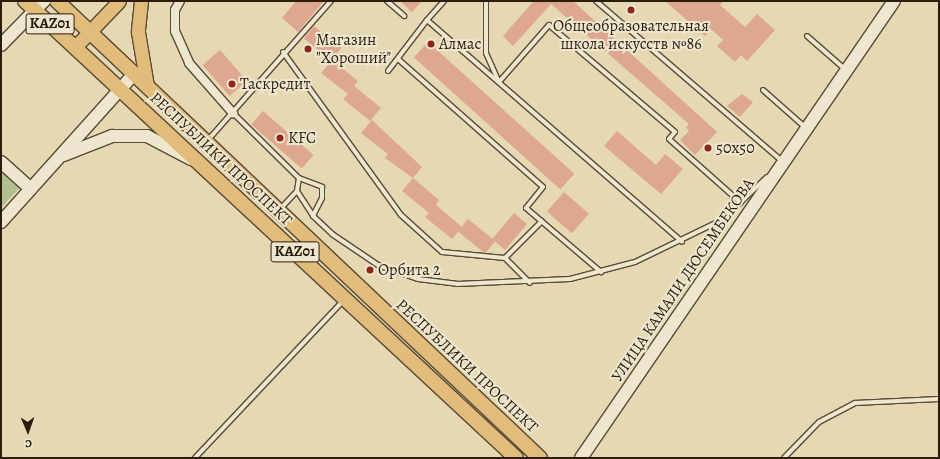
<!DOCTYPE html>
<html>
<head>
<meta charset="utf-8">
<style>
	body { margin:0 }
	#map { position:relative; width:940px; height:459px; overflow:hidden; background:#e5d8b3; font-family:Alegreya,serif }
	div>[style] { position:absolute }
	.green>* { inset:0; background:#b2bf8e }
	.building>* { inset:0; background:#dea78f; transform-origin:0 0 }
	.roads { filter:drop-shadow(1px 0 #5a4b36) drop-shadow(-1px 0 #5a4b36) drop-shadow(0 1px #5a4b36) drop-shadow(0 -1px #5a4b36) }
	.service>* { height:4px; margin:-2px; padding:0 2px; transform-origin:2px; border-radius:2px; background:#eee6ce }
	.minor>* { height:8px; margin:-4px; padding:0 4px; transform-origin:4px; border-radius:4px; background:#eee6ce }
	.secondary>* { height:12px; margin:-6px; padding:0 6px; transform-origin:6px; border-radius:6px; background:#eee6ce }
	.primary>* { height:13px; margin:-6.5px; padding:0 6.5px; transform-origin:6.5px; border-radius:6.5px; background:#e2bc7a }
	.trunk>* { height:14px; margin:-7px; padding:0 7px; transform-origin:7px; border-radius:7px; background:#e2bc7a }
	.dots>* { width:11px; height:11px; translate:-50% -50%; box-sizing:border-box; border:2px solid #eee6ce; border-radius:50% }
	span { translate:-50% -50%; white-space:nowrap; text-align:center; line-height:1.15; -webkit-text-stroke:4px #eee6ce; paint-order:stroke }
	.shield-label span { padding:1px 3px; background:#eee6ce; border:1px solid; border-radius:3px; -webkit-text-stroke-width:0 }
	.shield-label { font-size:15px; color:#2c1c0c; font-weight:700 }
	.poi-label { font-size:16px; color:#2c1c0c }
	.left { translate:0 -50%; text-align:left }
	.street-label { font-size:16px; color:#2c1c0c }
	.frame { position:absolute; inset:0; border:2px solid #2c1c0c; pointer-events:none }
	.north { position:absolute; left:8px; top:411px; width:40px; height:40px; -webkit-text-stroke:3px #eee6ce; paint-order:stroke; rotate:178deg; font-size:11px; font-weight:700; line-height:16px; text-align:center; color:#2c1c0c }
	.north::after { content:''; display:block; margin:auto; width:14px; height:18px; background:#2c1c0c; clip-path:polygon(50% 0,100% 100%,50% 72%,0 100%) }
</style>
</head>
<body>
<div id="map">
	<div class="green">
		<div style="clip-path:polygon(1px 168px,21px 186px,1px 208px)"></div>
	</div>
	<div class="building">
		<div style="clip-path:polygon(296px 1px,324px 1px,298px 32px,282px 18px)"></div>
		<div style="clip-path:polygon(400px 1px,422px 1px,412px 12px)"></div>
		<div style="clip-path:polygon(534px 1px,573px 1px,717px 132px,695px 155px,680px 140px,689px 131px,686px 127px,689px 124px,551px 4px,513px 46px,503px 36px)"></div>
		<div style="clip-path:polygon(665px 1px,724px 1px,720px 5px,745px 27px,757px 14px,775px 30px,747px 61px,741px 55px,735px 62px,717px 46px,723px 40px,711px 29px,705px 36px)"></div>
		<div style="left:314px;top:26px;width:35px;height:16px;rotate:39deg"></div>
		<div style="left:428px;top:42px;width:197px;height:21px;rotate:42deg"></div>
		<div style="left:220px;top:50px;width:41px;height:23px;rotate:49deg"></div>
		<div style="clip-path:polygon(332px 60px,358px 81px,354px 86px,381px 108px,370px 121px,343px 99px,348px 94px,321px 73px)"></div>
		<div style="clip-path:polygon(742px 94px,753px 102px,740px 117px,727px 106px)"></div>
		<div style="left:263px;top:111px;width:67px;height:18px;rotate:41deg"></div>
		<div style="clip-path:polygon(372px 120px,422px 167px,413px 178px,439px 200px,436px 205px,462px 227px,452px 239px,425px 217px,429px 213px,402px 191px,413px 178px,385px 158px,388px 154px,361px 133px)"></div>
		<div style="clip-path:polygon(617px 131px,656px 165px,665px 154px,683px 169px,661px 194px,604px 146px)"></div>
		<div style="left:564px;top:192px;width:33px;height:26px;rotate:41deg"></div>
		<div style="left:514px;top:213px;width:17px;height:34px;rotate:40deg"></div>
		<div style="left:468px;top:219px;width:35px;height:16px;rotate:39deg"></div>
	</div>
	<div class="roads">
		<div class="service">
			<div style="left:387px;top:1px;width:23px;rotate:41deg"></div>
			<div style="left:486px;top:1px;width:52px;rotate:90deg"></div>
			<div style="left:486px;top:53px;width:32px;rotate:66deg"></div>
			<div style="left:499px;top:82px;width:76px;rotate:-48.7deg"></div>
			<div style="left:549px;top:25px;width:165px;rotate:40.3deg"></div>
			<div style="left:675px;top:132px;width:9px;rotate:131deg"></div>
			<div style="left:669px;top:139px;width:96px;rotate:41.6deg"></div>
			<div style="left:596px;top:1px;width:245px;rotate:40.7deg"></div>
			<div style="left:427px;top:20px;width:25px;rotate:-48deg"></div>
			<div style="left:807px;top:36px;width:52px;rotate:41.1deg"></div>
			<div style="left:283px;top:52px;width:201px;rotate:54.1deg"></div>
			<div style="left:401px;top:215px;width:55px;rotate:42.1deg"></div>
			<div style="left:442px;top:252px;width:63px;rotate:5.4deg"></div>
			<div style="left:505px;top:258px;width:35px;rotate:45deg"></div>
			<div style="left:398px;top:59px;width:193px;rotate:41.4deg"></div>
			<div style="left:543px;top:187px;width:27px;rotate:129deg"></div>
			<div style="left:526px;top:208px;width:99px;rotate:40.5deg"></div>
			<div style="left:388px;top:71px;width:64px;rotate:-52.6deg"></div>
			<div style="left:427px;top:20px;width:338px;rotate:41deg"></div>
			<div style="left:763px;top:90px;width:57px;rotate:41.5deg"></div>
			<div style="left:233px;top:113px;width:93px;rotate:44.6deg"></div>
			<div style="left:299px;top:178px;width:13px;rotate:99deg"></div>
			<div style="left:297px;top:191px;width:23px;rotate:133deg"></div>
			<div style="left:208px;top:140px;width:186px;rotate:-48.5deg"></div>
			<div style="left:299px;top:178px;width:25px;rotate:21deg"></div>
			<div style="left:322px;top:187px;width:11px;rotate:90deg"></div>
			<div style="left:322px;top:198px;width:20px;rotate:117deg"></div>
			<div style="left:313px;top:216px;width:26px;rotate:43deg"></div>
			<div style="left:332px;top:234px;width:55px;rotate:34deg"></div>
			<div style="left:378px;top:265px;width:42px;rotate:19.3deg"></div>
			<div style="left:418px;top:279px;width:39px;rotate:7deg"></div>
			<div style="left:457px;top:284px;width:113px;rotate:-2.5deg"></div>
			<div style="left:570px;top:279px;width:67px;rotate:-14.7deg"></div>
			<div style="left:635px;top:262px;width:97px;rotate:-25.8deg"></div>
			<div style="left:722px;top:220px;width:62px;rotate:-43.7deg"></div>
			<div style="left:297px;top:191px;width:30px;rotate:57deg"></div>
			<div style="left:505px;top:258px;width:52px;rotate:-45deg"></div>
			<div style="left:195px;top:458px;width:217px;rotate:-46.7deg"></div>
			<div style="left:784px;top:458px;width:50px;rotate:-45.8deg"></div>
			<div style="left:819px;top:422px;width:41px;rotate:-27.8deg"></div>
			<div style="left:855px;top:403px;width:84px;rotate:-2.7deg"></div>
		</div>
		<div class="minor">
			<div style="left:180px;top:1px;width:10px;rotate:119deg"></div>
			<div style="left:175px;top:10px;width:21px;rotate:90deg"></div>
			<div style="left:175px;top:31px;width:35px;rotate:66deg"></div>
			<div style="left:189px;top:63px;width:67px;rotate:48.7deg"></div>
		</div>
		<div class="secondary">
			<div style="left:1px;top:45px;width:62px;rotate:-45.7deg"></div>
			<div style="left:64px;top:155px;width:52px;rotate:-21.6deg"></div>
			<div style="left:112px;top:136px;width:35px"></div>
			<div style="left:147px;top:136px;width:50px;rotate:27.6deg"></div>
			<div style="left:1px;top:162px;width:40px;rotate:42deg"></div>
			<div style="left:1px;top:222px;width:199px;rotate:-48.1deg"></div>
			<div style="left:581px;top:458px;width:554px;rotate:-55.59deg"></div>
		</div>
		<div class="primary">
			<div style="left:141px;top:1px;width:31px;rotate:96deg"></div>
			<div style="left:138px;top:32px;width:55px;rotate:80.5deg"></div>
			<div style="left:76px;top:46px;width:62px;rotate:-46.3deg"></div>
		</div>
		<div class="trunk">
			<div style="left:25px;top:1px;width:671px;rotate:42.95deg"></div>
			<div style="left:57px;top:1px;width:665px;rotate:43.42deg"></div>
		</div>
	</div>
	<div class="dots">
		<div style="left:631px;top:10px;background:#8f2418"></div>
		<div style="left:431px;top:44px;background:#8f2418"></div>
		<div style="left:308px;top:49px;background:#8f2418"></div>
		<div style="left:232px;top:84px;background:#8f2418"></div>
		<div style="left:280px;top:138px;background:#8f2418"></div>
		<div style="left:708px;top:148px;background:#8f2418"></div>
		<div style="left:370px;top:270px;background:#8f2418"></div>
	</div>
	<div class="shield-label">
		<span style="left:50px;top:24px">KАZ01</span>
		<span style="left:295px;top:252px">KАZ01</span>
	</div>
	<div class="poi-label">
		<span style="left:631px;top:35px">Общеобразовательная<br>школа искусств №86</span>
		<span class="left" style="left:316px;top:49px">Магазин<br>"Хороший"</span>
		<span class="left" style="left:439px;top:44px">Алмас</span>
		<span class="left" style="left:240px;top:84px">Таскредит</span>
		<span class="left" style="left:288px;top:138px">KFC</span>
		<span class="left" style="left:716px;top:148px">50х50</span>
		<span class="left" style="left:378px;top:270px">Орбита 2</span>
	</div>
	<div class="street-label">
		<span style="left:221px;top:159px;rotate:43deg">РЕСПУБЛИКИ ПРОСПЕКТ</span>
		<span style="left:683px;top:280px;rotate:-56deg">УЛИЦА КАМАЛИ ДЮСЕМБЕКОВА</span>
		<span style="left:467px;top:366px;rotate:43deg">РЕСПУБЛИКИ ПРОСПЕКТ</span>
	</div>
	<div class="frame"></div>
	<div class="north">С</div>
</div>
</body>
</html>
